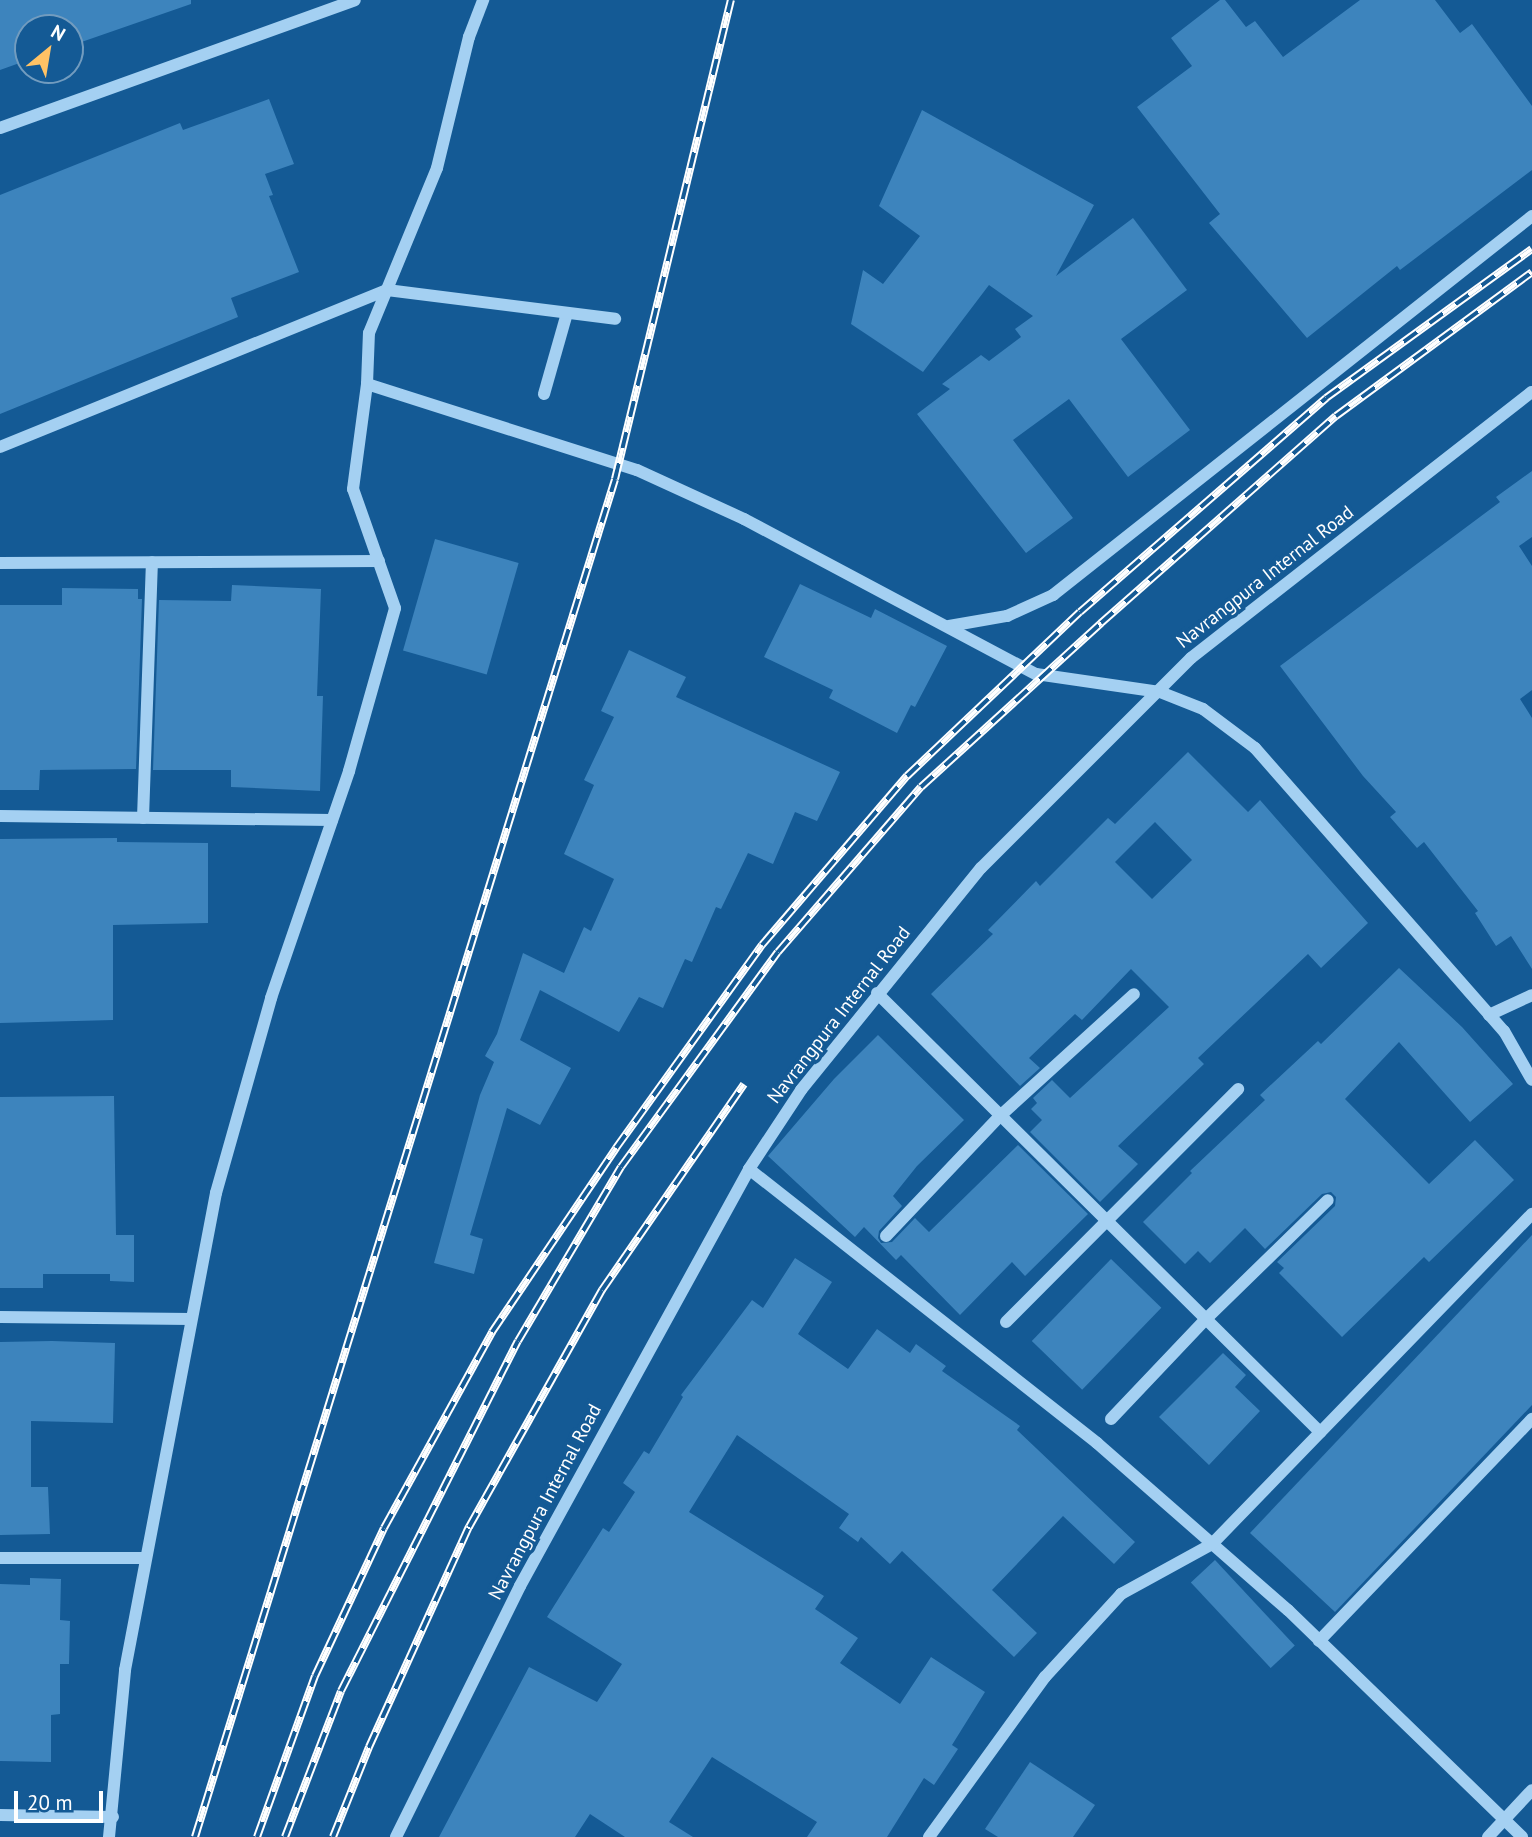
<!DOCTYPE html>
<html>
<head>
<meta charset="utf-8">
<style>
	body { margin:0 }
	#map { position:relative; width:1532px; height:1837px; overflow:hidden; background:#145a95; font-family:"PT Sans",sans-serif }
	div>[style] { position:absolute }
	.building>* { inset:0; background:#3d84bd; transform-origin:0 0 }
	.minor>* { height:12px; margin:-6px; padding:0 6px; transform-origin:6px; border-radius:6px; background:#a4d0f2 }
	.rail>* { height:8px; margin-top:-4px; transform-origin:0; background:repeating-linear-gradient(90deg,#145a95 0 16px,#fff 0 32px); box-sizing:border-box; border-block:2px solid #fff }
	span { translate:-50% -50%; white-space:nowrap; text-align:center; line-height:1.15; -webkit-text-stroke:7px #145a95; paint-order:stroke }
	.street-label { font-size:19px; color:#fff }
	.north { position:absolute; left:14px; top:14px; width:70px; height:70px; box-sizing:border-box; background:#145a95; border:2px solid #729cbf; border-radius:50%; rotate:30deg; font-size:19px; font-weight:700; line-height:28px; text-align:center; color:#fff }
	.north::after { content:''; display:block; margin:auto; width:24px; height:32px; background:#ffc265; clip-path:polygon(50% 0,100% 100%,50% 72%,0 100%) }
	.scale { position:absolute; left:14px; top:1791px; width:89px; height:32px; box-sizing:border-box; border:4px solid #fff; border-top:0; padding-left:9px; font-size:21px; line-height:24px; white-space:nowrap; color:#fff; -webkit-text-stroke:5px #145a95; paint-order:stroke }
</style>
</head>
<body>
<div id="map">
	<div class="building">
		<div style="clip-path:polygon(0 0,191px 0,191px 4px,70px 46px,70px 28px,28px 28px,28px 60px,0 70px)"></div>
		<div style="clip-path:polygon(1220px 0,1225px 0,1246px 27px,1255px 21px,1283px 57px,1360px 0,1435px 0,1460px 33px,1472px 24px,1532px 106px,1532px 170px,1400px 270px,1397px 266px,1307px 338px,1209px 223px,1220px 214px,1137px 107px,1192px 66px,1171px 38px)"></div>
		<div style="clip-path:polygon(269px 99px,294px 164px,265px 174px,273px 195px,269px 196px,299px 272px,231px 298px,238px 317px,0 414px,0 195px,180px 123px,183px 130px)"></div>
		<div style="clip-path:polygon(922px 110px,1094px 205px,1056px 276px,1133px 218px,1187px 290px,1121px 339px,1190px 430px,1128px 477px,1069px 399px,1013px 440px,1073px 518px,1026px 553px,917px 414px,950px 389px,942px 384px,981px 355px,989px 361px,1021px 337px,1015px 329px,1033px 316px,989px 285px,923px 372px,851px 324px,863px 270px,883px 284px,920px 236px,879px 206px)"></div>
		<div style="clip-path:polygon(1532px 471px,1532px 537px,1519px 546px,1532px 566px,1532px 690px,1520px 699px,1532px 718px,1532px 969px,1511px 936px,1496px 946px,1475px 913px,1478px 911px,1424px 842px,1417px 848px,1390px 817px,1396px 812px,1363px 776px,1280px 666px,1500px 502px,1496px 497px)"></div>
		<div style="left:435px;top:539px;width:87px;height:116px;rotate:16deg"></div>
		<div style="clip-path:polygon(800px 584px,871px 618px,875px 609px,947px 646px,915px 707px,911px 705px,897px 733px,829px 698px,833px 690px,764px 657px)"></div>
		<div style="clip-path:polygon(232px 585px,321px 589px,317px 696px,323px 696px,320px 791px,231px 787px,231px 770px,153px 770px,159px 600px,231px 601px)"></div>
		<div style="clip-path:polygon(62px 588px,138px 589px,138px 599px,142px 599px,136px 769px,40px 770px,39px 790px,0 790px,0 605px,62px 605px)"></div>
		<div style="clip-path:polygon(629px 650px,686px 677px,676px 697px,840px 772px,817px 821px,795px 812px,773px 864px,748px 853px,721px 909px,716px 907px,692px 962px,685px 959px,663px 1008px,639px 997px,619px 1032px,540px 990px,520px 1040px,571px 1068px,540px 1125px,507px 1108px,470px 1235px,483px 1239px,474px 1274px,434px 1263px,480px 1095px,494px 1062px,485px 1056px,497px 1034px,523px 953px,564px 973px,584px 927px,591px 931px,614px 879px,564px 854px,594px 785px,584px 780px,614px 717px,601px 711px)"></div>
		<div style="clip-path:polygon(evenodd,1188px 752px,1248px 812px,1260px 800px,1368px 923px,1321px 968px,1308px 954px,1198px 1058px,1204px 1064px,1118px 1146px,1138px 1164px,1100px 1202px,1030px 1132px,1042px 1120px,1031px 1109px,1037px 1103px,1033px 1098px,1052px 1080px,1070px 1098px,1169px 1007px,1131px 969px,1082px 1020px,1075px 1014px,1029px 1058px,1040px 1068px,1020px 1086px,931px 994px,993px 934px,988px 930px,1036px 881px,1040px 886px,1108px 818px,1115px 824px,1188px 752px,1155px 822px,1192px 860px,1152px 899px,1115px 862px,1155px 822px)"></div>
		<div style="clip-path:polygon(117px 838px,117px 842px,208px 843px,208px 923px,113px 925px,113px 1020px,0 1023px,0 839px)"></div>
		<div style="clip-path:polygon(1399px 968px,1462px 1027px,1513px 1084px,1470px 1122px,1399px 1042px,1345px 1099px,1429px 1184px,1475px 1140px,1514px 1180px,1429px 1262px,1424px 1257px,1342px 1337px,1279px 1273px,1284px 1268px,1277px 1262px,1335px 1206px,1336px 1197px,1331px 1192px,1322px 1194px,1265px 1249px,1245px 1228px,1210px 1263px,1198px 1251px,1185px 1264px,1143px 1222px,1192px 1173px,1190px 1171px,1265px 1100px,1260px 1095px,1318px 1041px,1321px 1044px)"></div>
		<div style="clip-path:polygon(878px 1035px,964px 1120px,917px 1166px,893px 1196px,902px 1206px,879px 1231px,878px 1238px,881px 1243px,892px 1242px,915px 1218px,929px 1232px,1018px 1145px,1088px 1214px,1025px 1276px,1012px 1262px,960px 1315px,901px 1255px,896px 1260px,864px 1227px,855px 1237px,768px 1156px,834px 1079px)"></div>
		<div style="clip-path:polygon(114px 1096px,116px 1235px,134px 1235px,134px 1282px,110px 1281px,110px 1274px,43px 1274px,43px 1288px,0 1288px,0 1097px)"></div>
		<div style="clip-path:polygon(1532px 1235px,1532px 1405px,1335px 1612px,1250px 1533px)"></div>
		<div style="clip-path:polygon(795px 1258px,832px 1282px,798px 1334px,848px 1369px,877px 1329px,910px 1353px,916px 1344px,946px 1366px,942px 1371px,1020px 1426px,1017px 1430px,1135px 1542px,1114px 1564px,1063px 1516px,992px 1590px,1037px 1633px,1014px 1657px,902px 1551px,890px 1564px,861px 1537px,858px 1542px,839px 1528px,849px 1514px,737px 1435px,689px 1512px,824px 1596px,815px 1609px,858px 1638px,840px 1663px,900px 1704px,931px 1657px,985px 1692px,952px 1745px,958px 1749px,934px 1785px,924px 1778px,887px 1837px,807px 1837px,817px 1822px,712px 1757px,669px 1822px,693px 1837px,625px 1837px,590px 1814px,575px 1837px,439px 1837px,529px 1667px,597px 1702px,622px 1664px,547px 1617px,603px 1528px,609px 1532px,635px 1492px,623px 1483px,644px 1451px,649px 1454px,683px 1397px,681px 1395px,752px 1300px,763px 1308px)"></div>
		<div style="left:1111px;top:1259px;width:70px;height:114px;rotate:44deg"></div>
		<div style="clip-path:polygon(52px 1341px,115px 1343px,113px 1423px,31px 1421px,31px 1487px,48px 1487px,50px 1534px,0 1535px,0 1342px)"></div>
		<div style="clip-path:polygon(1223px 1353px,1246px 1375px,1235px 1387px,1260px 1411px,1209px 1465px,1159px 1417px)"></div>
		<div style="left:1215px;top:1560px;width:117px;height:33px;rotate:47deg"></div>
		<div style="clip-path:polygon(30px 1578px,61px 1579px,60px 1620px,70px 1621px,69px 1664px,60px 1664px,60px 1714px,51px 1715px,51px 1762px,0 1761px,0 1584px,30px 1585px)"></div>
		<div style="clip-path:polygon(1030px 1762px,1095px 1805px,1073px 1837px,998px 1837px,985px 1829px)"></div>
	</div>
	<div class="minor">
		<div style="left:0;top:128px;width:377px;rotate:-19.8deg"></div>
		<div style="left:367px;top:384px;width:283px;rotate:17.7deg"></div>
		<div style="left:637px;top:470px;width:118px;rotate:24.6deg"></div>
		<div style="left:744px;top:519px;width:331px;rotate:28deg"></div>
		<div style="left:1036px;top:674px;width:125px;rotate:8.3deg"></div>
		<div style="left:1160px;top:692px;width:46px;rotate:21.6deg"></div>
		<div style="left:1203px;top:709px;width:65px;rotate:36.9deg"></div>
		<div style="left:1255px;top:748px;width:377px;rotate:48.7deg"></div>
		<div style="left:1504px;top:1031px;width:56px;rotate:60.3deg"></div>
		<div style="left:544px;top:394px;width:84px;rotate:-74.1deg"></div>
		<div style="left:0;top:447px;width:418px;rotate:-22.1deg"></div>
		<div style="left:387px;top:290px;width:230px;rotate:7.2deg"></div>
		<div style="left:0;top:563px;width:379px;rotate:-0.3deg"></div>
		<div style="left:949px;top:626px;width:59px;rotate:-9.8deg"></div>
		<div style="left:1007px;top:616px;width:51px;rotate:-24.5deg"></div>
		<div style="left:1053px;top:595px;width:611px;rotate:-38.35deg"></div>
		<div style="left:0;top:816px;width:332px;rotate:0.7deg"></div>
		<div style="left:143px;top:818px;width:256px;rotate:-88deg"></div>
		<div style="left:877px;top:993px;width:624px;rotate:44.74deg"></div>
		<div style="left:1489px;top:1015px;width:47px;rotate:-24.9deg"></div>
		<div style="left:749px;top:1169px;width:443px;rotate:38.2deg"></div>
		<div style="left:1097px;top:1443px;width:254px;rotate:41.2deg"></div>
		<div style="left:1288px;top:1610px;width:326px;rotate:44.1deg"></div>
		<div style="left:886px;top:1236px;width:166px;rotate:-46.5deg"></div>
		<div style="left:1000px;top:1116px;width:181px;rotate:-42.3deg"></div>
		<div style="left:0;top:1317px;width:191px;rotate:0.6deg"></div>
		<div style="left:1006px;top:1322px;width:329px;rotate:-45.1deg"></div>
		<div style="left:1111px;top:1419px;width:138px;rotate:-46.5deg"></div>
		<div style="left:1206px;top:1319px;width:170px;rotate:-44.3deg"></div>
		<div style="left:0;top:1558px;width:145px"></div>
		<div style="left:1319px;top:1641px;width:308px;rotate:-46.2deg"></div>
		<div style="left:0;top:1815px;width:113px;rotate:1deg"></div>
		<div style="left:109px;top:1837px;width:168px;rotate:-84.5deg"></div>
		<div style="left:125px;top:1670px;width:486px;rotate:-79.2deg"></div>
		<div style="left:216px;top:1193px;width:203px;rotate:-74.2deg"></div>
		<div style="left:271px;top:998px;width:240px;rotate:-71deg"></div>
		<div style="left:349px;top:771px;width:169px;rotate:-74.2deg"></div>
		<div style="left:395px;top:608px;width:126px;rotate:-109.4deg"></div>
		<div style="left:353px;top:489px;width:106px;rotate:-82.4deg"></div>
		<div style="left:367px;top:384px;width:51px;rotate:-87.8deg"></div>
		<div style="left:369px;top:333px;width:178px;rotate:-67.6deg"></div>
		<div style="left:437px;top:168px;width:135px;rotate:-76.3deg"></div>
		<div style="left:469px;top:37px;width:40px;rotate:-69deg"></div>
		<div style="left:396px;top:1837px;width:280px;rotate:-63.7deg"></div>
		<div style="left:520px;top:1586px;width:476px;rotate:-61.2deg"></div>
		<div style="left:749px;top:1169px;width:95px;rotate:-56.6deg"></div>
		<div style="left:801px;top:1090px;width:286px;rotate:-51deg"></div>
		<div style="left:981px;top:868px;width:297px;rotate:-45deg"></div>
		<div style="left:1191px;top:658px;width:432px;rotate:-38deg"></div>
		<div style="left:929px;top:1837px;width:198px;rotate:-54.1deg"></div>
		<div style="left:1045px;top:1677px;width:113px;rotate:-47.5deg"></div>
		<div style="left:1121px;top:1594px;width:104px;rotate:-28.8deg"></div>
		<div style="left:1212px;top:1544px;width:460px;rotate:-45.9deg"></div>
		<div style="left:1488px;top:1837px;width:64px;rotate:-46.9deg"></div>
	</div>
	<div class="rail">
		<div style="left:195px;top:1837px;width:1421px;rotate:-72.81deg"></div>
		<div style="left:615px;top:479px;width:493px;rotate:-76.4deg"></div>
		<div style="left:257px;top:1837px;width:171px;rotate:-70.2deg"></div>
		<div style="left:315px;top:1676px;width:163px;rotate:-65deg"></div>
		<div style="left:384px;top:1528px;width:224px;rotate:-61.1deg"></div>
		<div style="left:492px;top:1332px;width:222px;rotate:-56deg"></div>
		<div style="left:616px;top:1148px;width:250px;rotate:-54.3deg"></div>
		<div style="left:762px;top:945px;width:223px;rotate:-49.4deg"></div>
		<div style="left:907px;top:776px;width:238px;rotate:-43.5deg"></div>
		<div style="left:1080px;top:612px;width:326px;rotate:-41deg"></div>
		<div style="left:1326px;top:398px;width:254px;rotate:-35.9deg"></div>
		<div style="left:285px;top:1837px;width:156px;rotate:-69deg"></div>
		<div style="left:341px;top:1691px;width:392px;rotate:-63.2deg"></div>
		<div style="left:518px;top:1341px;width:202px;rotate:-59.4deg"></div>
		<div style="left:621px;top:1167px;width:266px;rotate:-53.9deg"></div>
		<div style="left:778px;top:952px;width:218px;rotate:-49.1deg"></div>
		<div style="left:921px;top:787px;width:244px;rotate:-42.3deg"></div>
		<div style="left:1101px;top:623px;width:313px;rotate:-41.4deg"></div>
		<div style="left:1336px;top:416px;width:243px;rotate:-36.3deg"></div>
		<div style="left:333px;top:1837px;width:97px;rotate:-68.2deg"></div>
		<div style="left:369px;top:1747px;width:242px;rotate:-65.6deg"></div>
		<div style="left:469px;top:1527px;width:272px;rotate:-60.7deg"></div>
		<div style="left:602px;top:1290px;width:250px;rotate:-55.4deg"></div>
	</div>
	<div class="street-label">
		<span style="left:1265px;top:577px;rotate:-38deg">Navrangpura Internal Road</span>
		<span style="left:839px;top:1015px;rotate:-52deg">Navrangpura Internal Road</span>
		<span style="left:545px;top:1502px;rotate:-62deg">Navrangpura Internal Road</span>
	</div>
	<div class="north">N</div>
	<div class="scale">20 m</div>
</div>
</body>
</html>
